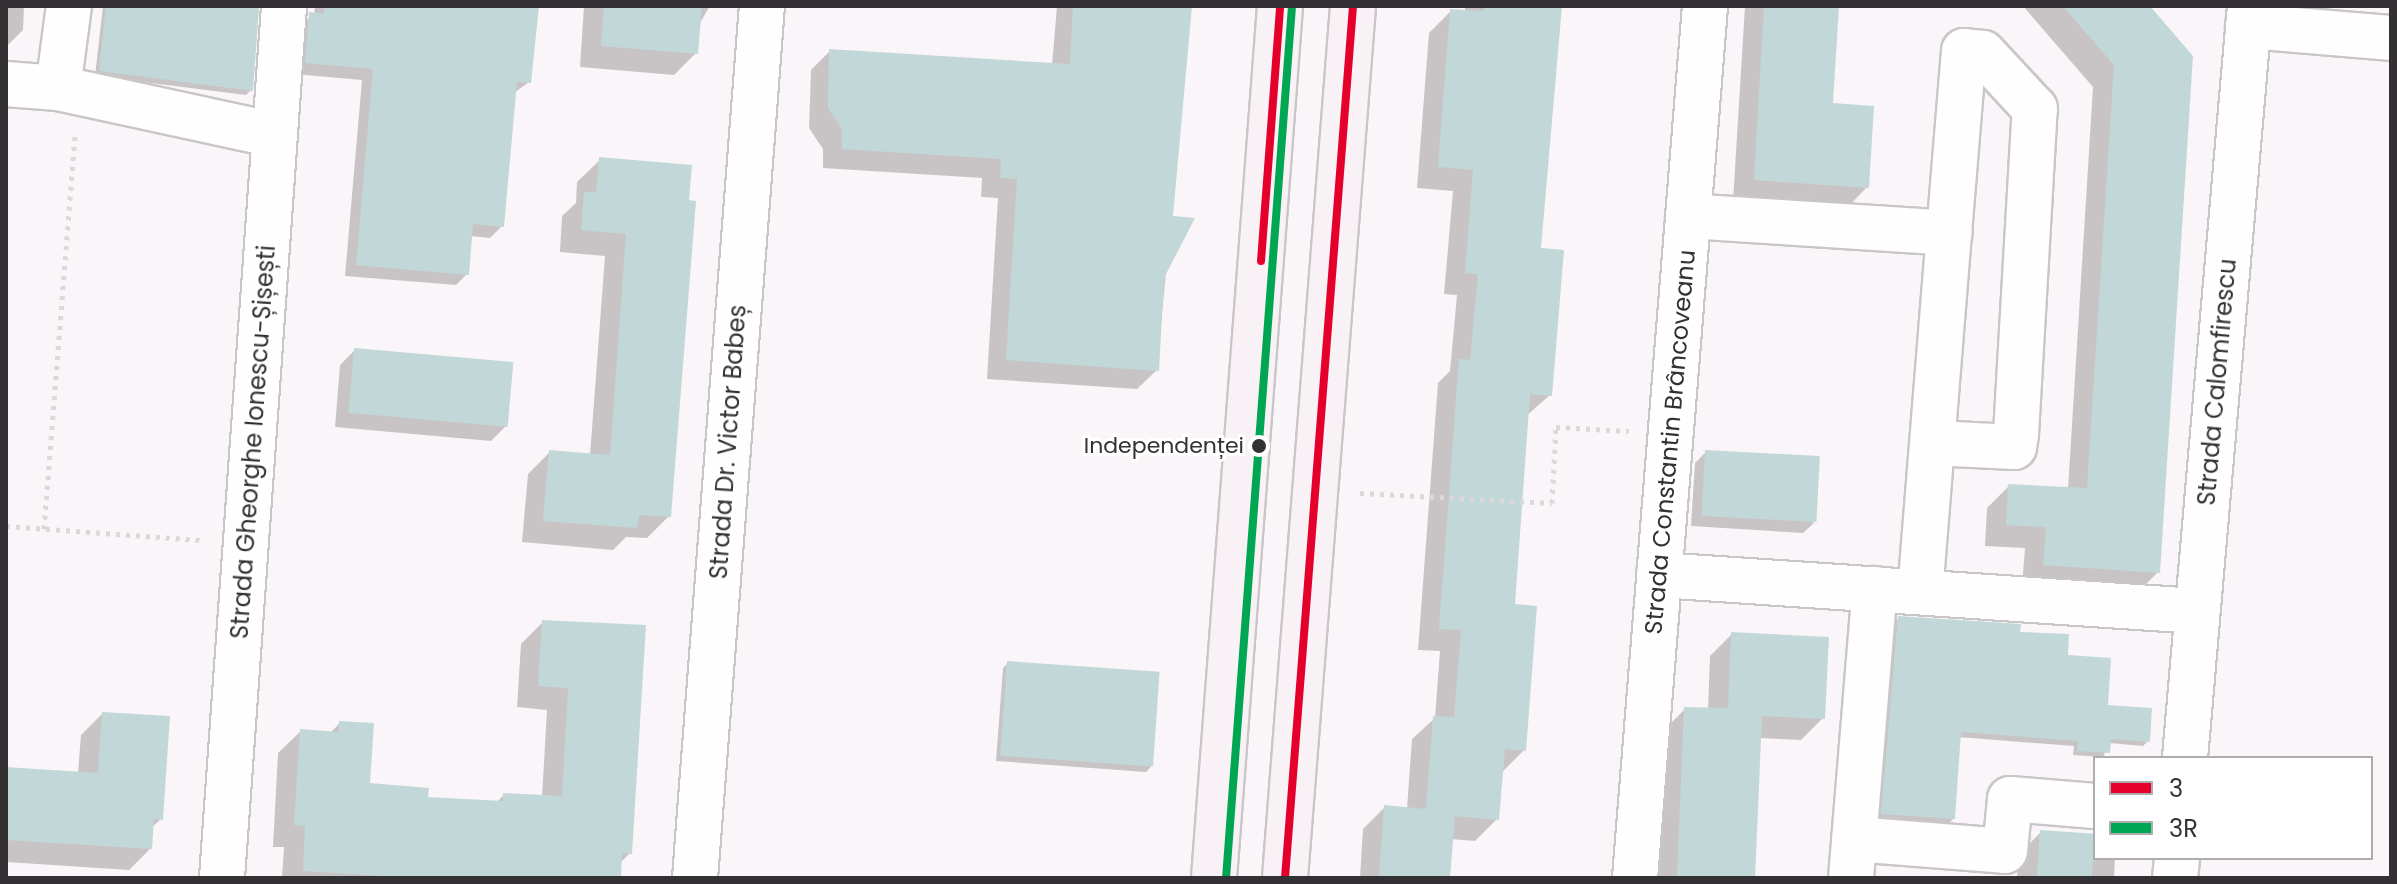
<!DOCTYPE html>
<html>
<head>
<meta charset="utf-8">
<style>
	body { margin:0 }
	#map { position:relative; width:2397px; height:884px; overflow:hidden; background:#faf5f8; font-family:Poppins,sans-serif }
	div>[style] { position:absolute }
	.shadow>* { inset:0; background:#0003 }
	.building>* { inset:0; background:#c2d8d8; transform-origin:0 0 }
	.path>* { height:5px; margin-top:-2.5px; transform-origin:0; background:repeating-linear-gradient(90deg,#dad9d9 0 4px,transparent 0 10px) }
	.roads { filter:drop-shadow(2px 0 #cac6c8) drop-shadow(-2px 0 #cac6c8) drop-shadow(0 2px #cac6c8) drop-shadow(0 -2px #cac6c8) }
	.minor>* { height:44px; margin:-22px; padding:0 22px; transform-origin:22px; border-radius:22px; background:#fefefe }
	.major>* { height:44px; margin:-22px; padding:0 22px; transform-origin:22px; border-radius:22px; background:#f8f2f6 }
	.bus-1>* { height:8px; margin:-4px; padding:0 4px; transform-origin:4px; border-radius:4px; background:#e4002b }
	.bus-2>* { height:8px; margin:-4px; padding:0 4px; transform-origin:4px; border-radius:4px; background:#00a651 }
	.dots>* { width:22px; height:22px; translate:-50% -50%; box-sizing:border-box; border:4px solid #fff; border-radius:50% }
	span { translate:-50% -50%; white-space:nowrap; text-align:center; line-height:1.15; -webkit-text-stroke:6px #fff; paint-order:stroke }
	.bus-label { font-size:22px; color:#333133 }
	.right { translate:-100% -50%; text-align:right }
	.street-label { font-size:24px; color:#333133 }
	.frame { position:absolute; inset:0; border:8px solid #333133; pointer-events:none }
	.legend { position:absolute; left:2093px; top:756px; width:280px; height:104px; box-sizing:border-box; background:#fff; border:2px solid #adadad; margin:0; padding:10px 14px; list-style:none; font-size:24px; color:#333133 }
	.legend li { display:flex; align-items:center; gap:16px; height:40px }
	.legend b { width:40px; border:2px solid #adadad }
</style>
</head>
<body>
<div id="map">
	<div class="shadow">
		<div style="clip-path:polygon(6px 6px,24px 6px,23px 30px,6px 47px)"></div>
		<div style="clip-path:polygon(103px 6px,257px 9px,251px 90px,246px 95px,95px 76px)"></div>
		<div style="clip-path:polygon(315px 6px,537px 6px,529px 82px,514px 93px,502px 226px,490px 238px,470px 236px,467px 274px,456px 285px,345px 276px,362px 80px,294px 74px,298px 26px,314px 15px)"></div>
		<div style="clip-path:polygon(584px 6px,710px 6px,698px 26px,696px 53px,674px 75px,580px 67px)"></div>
		<div style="clip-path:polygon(1057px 6px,1190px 6px,1157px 370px,1137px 389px,987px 379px,998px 198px,981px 197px,982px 178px,823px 168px,823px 149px,809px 128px,811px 70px,830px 51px,1052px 65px)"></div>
		<div style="clip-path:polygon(1465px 6px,1560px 6px,1539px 250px,1550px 395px,1526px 416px,1512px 606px,1524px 750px,1502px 772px,1497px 819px,1475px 841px,1451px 839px,1448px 878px,1360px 878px,1363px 829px,1385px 807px,1407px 809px,1412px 739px,1435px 718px,1440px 651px,1418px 650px,1438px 383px,1450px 371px,1457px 295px,1444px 294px,1453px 191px,1417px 188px,1429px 33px,1451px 11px,1465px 12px)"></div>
		<div style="clip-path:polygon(1745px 6px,1837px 6px,1831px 105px,1867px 187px,1846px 209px,1733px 201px)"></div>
		<div style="clip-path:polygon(2023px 6px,2147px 6px,2158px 572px,2136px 594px,2022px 587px,2025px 548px,1985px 546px,1987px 508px,2009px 486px,2068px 489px,2093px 87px)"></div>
		<div style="clip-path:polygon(600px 160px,690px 167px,669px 516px,647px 538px,626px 537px,613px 550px,522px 542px,528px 474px,550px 452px,590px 455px,605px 256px,560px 252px,562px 216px,576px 203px,577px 182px)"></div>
		<div style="clip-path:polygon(355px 350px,506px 426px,491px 441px,335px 427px,340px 365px)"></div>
		<div style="clip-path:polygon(1706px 452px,1814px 523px,1803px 533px,1691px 526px,1695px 463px)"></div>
		<div style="clip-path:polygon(1899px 618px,2018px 634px,2066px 657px,2106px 707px,2148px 741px,2143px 746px,2109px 743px,2103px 757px,2073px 755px,2074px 746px,1958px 737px,1953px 819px,1948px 824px,1877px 818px,1894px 623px)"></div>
		<div style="clip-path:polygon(543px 622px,630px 853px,619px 864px,619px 878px,282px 878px,284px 847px,273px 847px,278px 753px,301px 731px,330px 733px,340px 723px,368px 785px,426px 799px,496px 803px,504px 795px,542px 797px,547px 710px,517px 707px,521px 644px)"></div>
		<div style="clip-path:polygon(1732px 634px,1823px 718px,1801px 740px,1759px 738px,1753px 878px,1657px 878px,1663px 731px,1685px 709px,1708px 710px,1710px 656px)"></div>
		<div style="clip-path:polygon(1008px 663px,1151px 767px,1146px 772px,996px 761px,1003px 668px)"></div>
		<div style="clip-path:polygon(102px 714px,161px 819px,151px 828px,150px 849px,129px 870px,6px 862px,6px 769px,78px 773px,81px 735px)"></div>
		<div style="clip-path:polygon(2041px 832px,2095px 836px,2095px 858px,2115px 858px,2114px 878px,2017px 878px,2019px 854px)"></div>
	</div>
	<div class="building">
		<div style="clip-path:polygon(106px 6px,259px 7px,253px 91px,99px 71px)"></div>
		<div style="clip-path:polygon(324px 6px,539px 6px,531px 83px,517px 82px,504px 227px,473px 224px,469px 275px,356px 265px,373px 69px,305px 63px,309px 12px,324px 14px)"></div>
		<div style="clip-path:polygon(604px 6px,702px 6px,698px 54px,601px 46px)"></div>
		<div style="clip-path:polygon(1073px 6px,1192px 6px,1173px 216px,1195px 218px,1164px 278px,1159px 371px,1006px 360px,1017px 179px,1000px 178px,1001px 159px,842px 149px,842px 129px,828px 108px,829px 49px,1070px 64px)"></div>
		<div style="clip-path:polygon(1484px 6px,1562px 6px,1541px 248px,1564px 250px,1552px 396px,1530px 394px,1515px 604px,1537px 606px,1526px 751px,1505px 749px,1499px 820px,1455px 816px,1450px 878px,1379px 878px,1384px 805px,1426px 809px,1433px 716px,1454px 717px,1461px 630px,1439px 629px,1459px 359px,1470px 360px,1478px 274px,1465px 273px,1473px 170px,1438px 167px,1450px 9px,1484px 11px)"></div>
		<div style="clip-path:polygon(1764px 6px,1839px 6px,1833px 103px,1874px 106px,1869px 188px,1754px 180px)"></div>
		<div style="clip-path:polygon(2063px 6px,2150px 6px,2193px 56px,2160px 573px,2043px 565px,2046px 527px,2006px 525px,2008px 484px,2087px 488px,2114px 65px)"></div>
		<div style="clip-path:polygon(599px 157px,692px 165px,689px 200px,696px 201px,671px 517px,639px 515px,637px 528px,543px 521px,549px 450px,610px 455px,626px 234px,581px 230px,584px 192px,596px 192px)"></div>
		<div style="left:354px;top:348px;width:160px;height:65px;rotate:5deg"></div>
		<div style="left:1705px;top:450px;width:115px;height:66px;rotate:3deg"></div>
		<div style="clip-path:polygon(1898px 616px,2021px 624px,2020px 632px,2069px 634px,2068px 655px,2111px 658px,2108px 705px,2152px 708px,2150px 742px,2111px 739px,2110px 753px,2077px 751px,2078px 741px,1961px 732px,1955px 819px,1881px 814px)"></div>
		<div style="clip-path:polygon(542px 620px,646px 625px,632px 854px,622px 853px,621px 878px,417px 878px,303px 871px,305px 826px,294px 825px,300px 729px,339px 732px,339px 721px,374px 723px,370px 783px,429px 788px,428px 797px,503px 801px,503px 793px,562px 796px,568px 688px,538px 686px)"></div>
		<div style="clip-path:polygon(1731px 632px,1829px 637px,1825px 719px,1762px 716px,1755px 878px,1677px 878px,1684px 707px,1728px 708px)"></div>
		<div style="left:1007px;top:661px;width:153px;height:95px;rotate:4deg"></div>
		<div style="clip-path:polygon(102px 712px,170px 716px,163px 820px,154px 819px,152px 849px,6px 840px,6px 767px,98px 773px)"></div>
		<div style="left:2040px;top:830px;width:55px;height:48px;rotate:4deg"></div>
	</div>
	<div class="path">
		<div style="left:1360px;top:493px;width:192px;rotate:3deg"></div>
		<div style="left:1552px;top:503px;width:76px;rotate:-87deg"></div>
		<div style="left:1556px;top:427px;width:73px;rotate:3.1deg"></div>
		<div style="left:6px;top:526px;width:195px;rotate:4.1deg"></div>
		<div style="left:44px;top:529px;width:395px;rotate:-85.5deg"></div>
	</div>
	<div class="roads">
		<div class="minor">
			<div style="left:2248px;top:26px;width:144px;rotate:4.8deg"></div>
			<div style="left:6px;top:84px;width:52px;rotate:4.4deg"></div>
			<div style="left:58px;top:88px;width:222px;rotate:12.2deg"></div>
			<div style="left:58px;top:88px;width:83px;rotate:-82.4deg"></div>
			<div style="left:1688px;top:216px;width:262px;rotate:3.7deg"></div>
			<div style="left:1949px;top:233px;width:360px;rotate:94.6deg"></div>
			<div style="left:1933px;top:443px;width:81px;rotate:2.8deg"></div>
			<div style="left:2014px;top:447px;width:13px;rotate:-81deg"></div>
			<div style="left:2016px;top:434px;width:326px;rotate:-86.7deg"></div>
			<div style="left:2035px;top:109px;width:76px;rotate:-132.9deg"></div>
			<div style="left:1983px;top:53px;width:19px;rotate:-174deg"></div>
			<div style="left:1964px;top:51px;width:183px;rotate:94.7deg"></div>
			<div style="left:1659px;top:575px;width:539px;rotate:3.83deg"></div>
			<div style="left:2185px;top:758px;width:755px;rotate:-85.06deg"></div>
			<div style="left:1854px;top:839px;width:151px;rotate:4.5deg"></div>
			<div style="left:2005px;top:851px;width:52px;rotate:-84.5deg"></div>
			<div style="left:2010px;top:799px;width:85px;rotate:4.7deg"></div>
			<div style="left:222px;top:878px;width:874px;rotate:-85.93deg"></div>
			<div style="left:695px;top:878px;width:875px;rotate:-85.61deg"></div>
			<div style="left:1635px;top:878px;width:875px;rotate:-85.41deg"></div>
			<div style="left:1851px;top:878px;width:290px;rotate:-85.3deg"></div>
			<div style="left:2175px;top:878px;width:20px;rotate:-84deg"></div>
		</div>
		<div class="major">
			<div style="left:1214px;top:878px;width:874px;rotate:-85.67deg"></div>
			<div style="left:1285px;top:878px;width:875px;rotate:-85.54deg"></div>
		</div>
	</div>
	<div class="bus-1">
		<div style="left:1261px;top:261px;width:256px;rotate:-85.7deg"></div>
		<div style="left:1285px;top:878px;width:875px;rotate:-85.54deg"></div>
	</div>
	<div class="bus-2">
		<div style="left:1226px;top:878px;width:873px;rotate:-85.67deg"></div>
	</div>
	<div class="dots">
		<div style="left:1259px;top:446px;background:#333133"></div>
	</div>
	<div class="bus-label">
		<span class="right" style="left:1244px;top:446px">Independenței</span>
	</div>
	<div class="street-label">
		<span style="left:2217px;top:382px;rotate:-85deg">Strada Calomfirescu</span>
		<span style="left:253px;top:442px;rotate:-86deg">Strada Gheorghe Ionescu-Șișești</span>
		<span style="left:728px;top:442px;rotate:-86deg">Strada Dr. Victor Babeș</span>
		<span style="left:1670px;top:442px;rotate:-85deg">Strada Constantin Brâncoveanu</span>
	</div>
	<div class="frame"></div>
	<ul class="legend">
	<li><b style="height:10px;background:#e4002b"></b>3</li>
	<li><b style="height:10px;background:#00a651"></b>3R</li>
	</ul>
</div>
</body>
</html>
